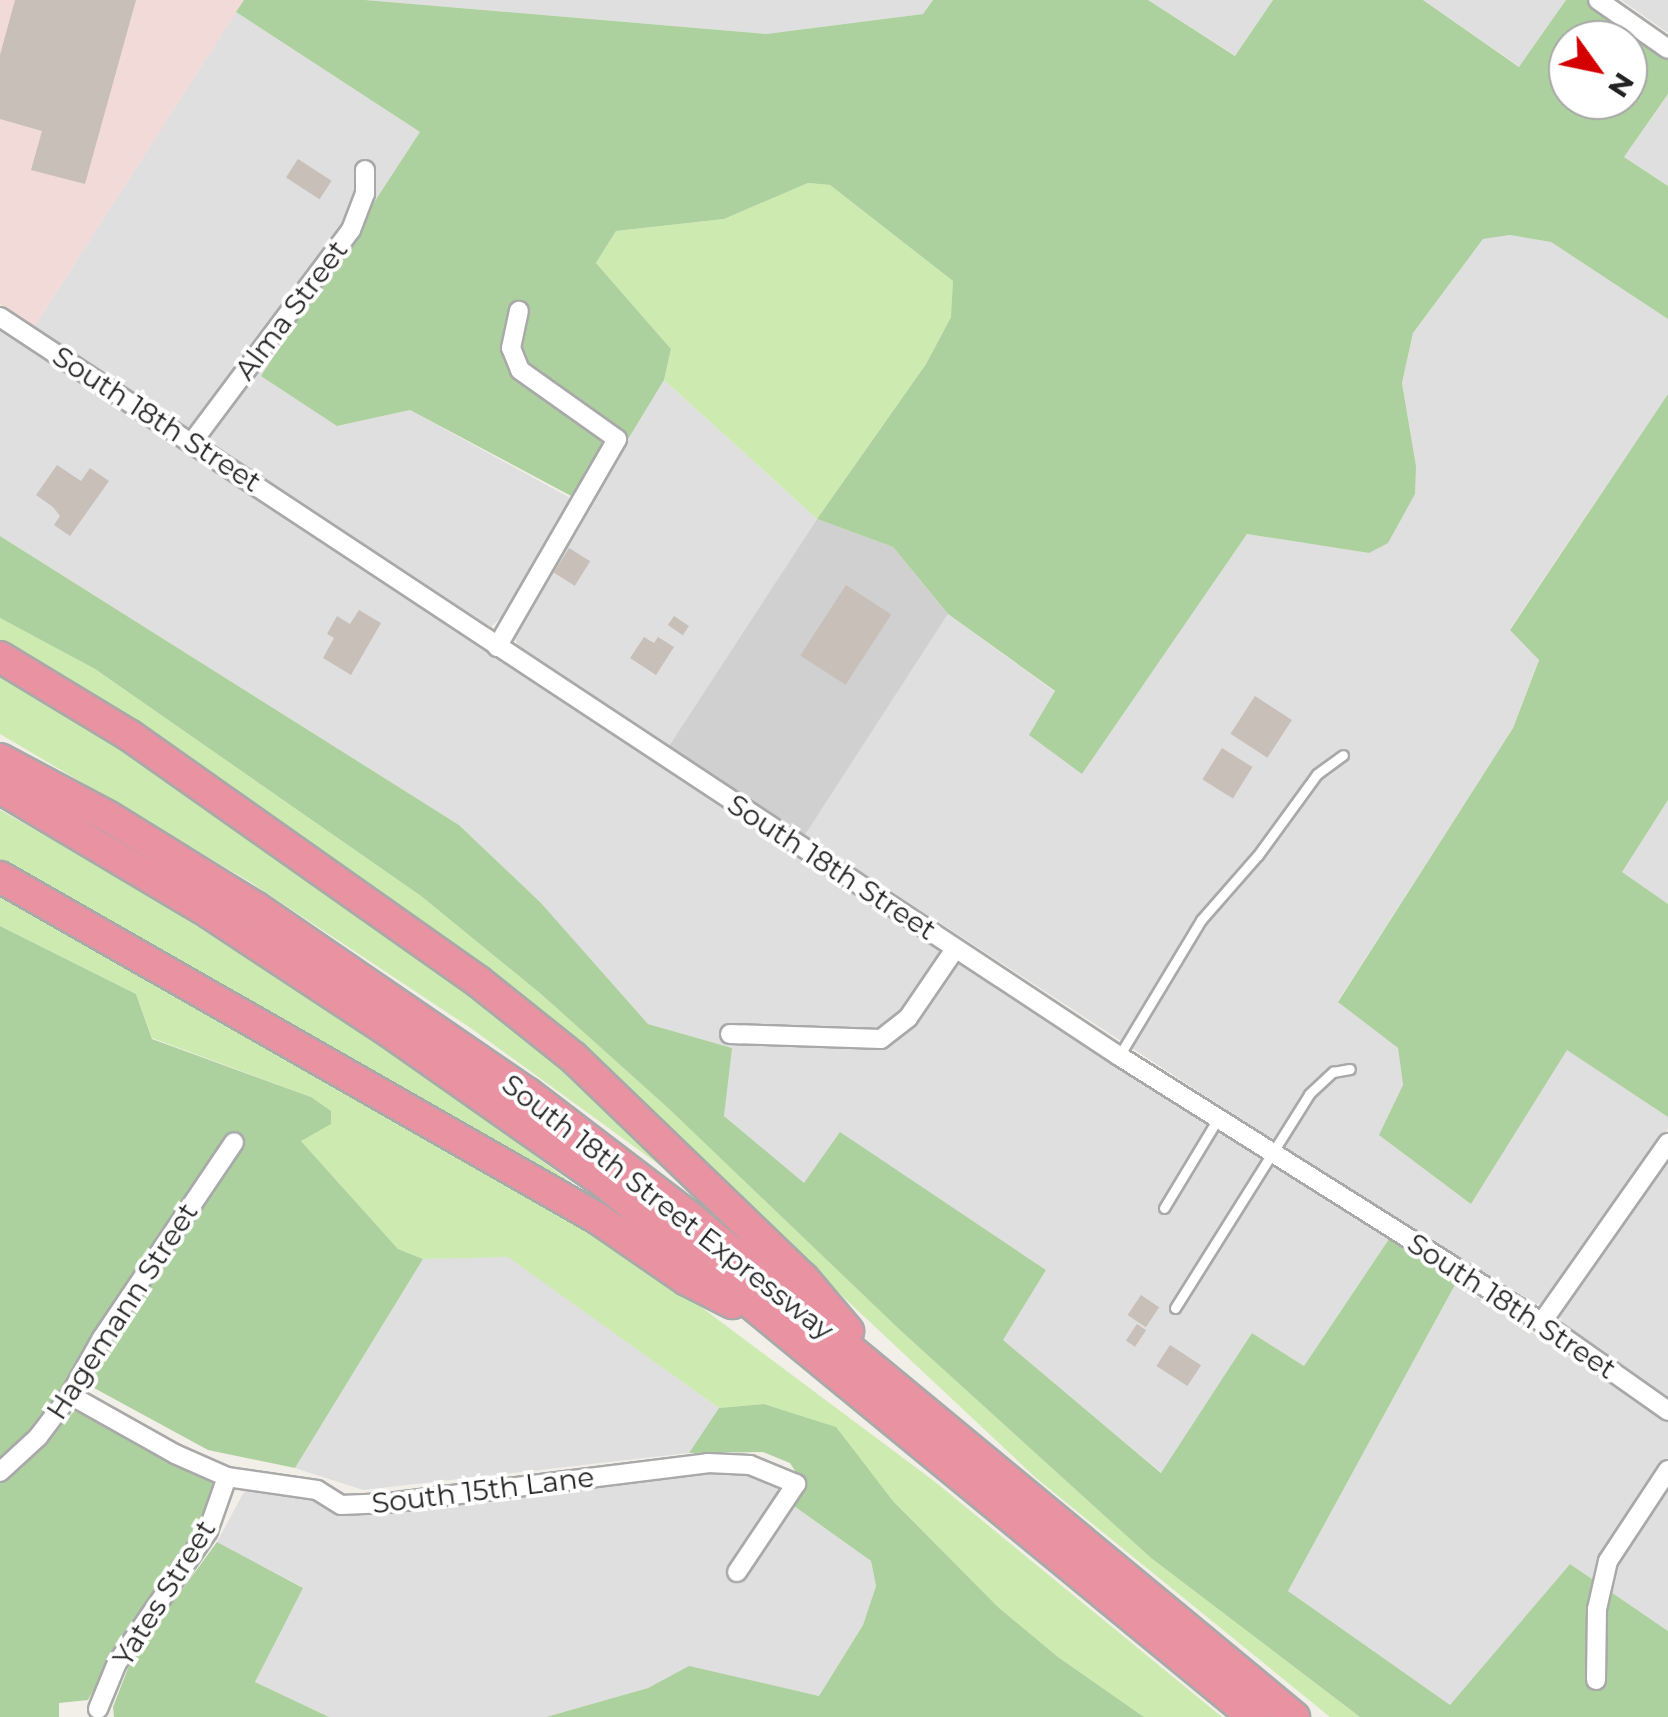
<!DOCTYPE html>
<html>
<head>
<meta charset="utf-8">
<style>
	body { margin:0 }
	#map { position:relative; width:1668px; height:1717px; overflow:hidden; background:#f2efe9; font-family:Montserrat,sans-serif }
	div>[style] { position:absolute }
	.residential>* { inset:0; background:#e0dfdf }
	.commercial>* { inset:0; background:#f2dad9 }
	.religious>* { inset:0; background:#d0d0d0 }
	.grass>* { inset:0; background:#cdebb0 }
	.forest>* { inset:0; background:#add19e }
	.building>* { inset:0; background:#c7bfb8; transform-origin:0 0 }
	.roads { filter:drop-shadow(2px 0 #a9a9a9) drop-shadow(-2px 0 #a9a9a9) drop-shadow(0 2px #a9a9a9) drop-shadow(0 -2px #a9a9a9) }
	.service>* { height:9px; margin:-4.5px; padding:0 4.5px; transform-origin:4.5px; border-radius:4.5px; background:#fff }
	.minor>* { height:18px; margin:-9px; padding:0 9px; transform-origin:9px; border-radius:9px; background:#fff }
	.motorway>* { height:30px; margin:-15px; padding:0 15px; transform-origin:15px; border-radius:15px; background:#e892a2 }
	span { translate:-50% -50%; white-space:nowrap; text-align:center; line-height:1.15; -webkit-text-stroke:8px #fff; paint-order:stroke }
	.street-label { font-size:28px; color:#222 }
	.north { position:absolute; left:1548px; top:20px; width:100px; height:100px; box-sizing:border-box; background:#fff; border:2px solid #a7a7a7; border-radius:50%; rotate:123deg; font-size:28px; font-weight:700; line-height:40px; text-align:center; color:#222 }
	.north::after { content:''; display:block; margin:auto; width:35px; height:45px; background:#d40000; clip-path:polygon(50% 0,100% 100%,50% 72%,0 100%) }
</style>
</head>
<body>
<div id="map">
	<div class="residential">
		<div style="clip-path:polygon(365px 0,933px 0,923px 14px,766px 34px)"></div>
		<div style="clip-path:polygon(1148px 0,1273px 0,1236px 56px)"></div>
		<div style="clip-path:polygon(1423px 0,1566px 0,1520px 67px)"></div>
		<div style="clip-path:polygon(1621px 0,1668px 0,1668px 33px)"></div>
		<div style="clip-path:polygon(236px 12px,420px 132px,337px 426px,410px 410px,574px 500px,512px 607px,491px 627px,34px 327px)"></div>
		<div style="clip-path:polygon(1668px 94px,1668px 186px,1624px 157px)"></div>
		<div style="clip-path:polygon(1510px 235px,1551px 242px,1668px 319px,1668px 394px,1510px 629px,1539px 659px,1513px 728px,1338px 1001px,1398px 1048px,1403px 1085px,1471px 1204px,1567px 1049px,1668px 1117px,1668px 1128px,1548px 1300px,1535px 1305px,1256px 1129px,805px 835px,948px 614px,1055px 692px,1082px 774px,1247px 534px,1369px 553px,1416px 466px,1402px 383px,1413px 333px,1483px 239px)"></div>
		<div style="clip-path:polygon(0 330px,1389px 1239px,1304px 1366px,1252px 1333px,1162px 1473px,1002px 1340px,1046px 1270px,840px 1133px,804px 1184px,724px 1116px,731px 1048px,648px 1024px,541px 903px,459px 825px,0 536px)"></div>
		<div style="clip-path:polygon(664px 380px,817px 519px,669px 746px,518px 645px,511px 630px)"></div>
		<div style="clip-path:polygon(1668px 800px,1668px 904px,1621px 872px)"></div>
		<div style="clip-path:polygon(1668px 1154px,1668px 1396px,1570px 1333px,1559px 1316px)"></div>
		<div style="clip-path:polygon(508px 1256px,719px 1408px,689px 1453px,363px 1490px,295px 1468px,423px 1259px)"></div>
		<div style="clip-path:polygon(1456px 1283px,1668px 1422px,1668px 1631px,1570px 1564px,1450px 1706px,1288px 1591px)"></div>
		<div style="clip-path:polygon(691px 1470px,752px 1472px,767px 1479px,794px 1506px,871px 1561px,876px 1586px,863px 1625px,819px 1696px,689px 1667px,648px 1688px,546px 1717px,329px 1717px,255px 1682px,302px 1587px,217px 1542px,246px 1488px,324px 1499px)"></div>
	</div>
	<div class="commercial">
		<div style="clip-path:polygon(0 0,244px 0,34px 327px,0 304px)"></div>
	</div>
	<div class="religious">
		<div style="clip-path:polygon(817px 519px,893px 547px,948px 614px,805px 835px,669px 746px)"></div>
	</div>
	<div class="grass">
		<div style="clip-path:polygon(808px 183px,830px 185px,953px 281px,956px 296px,951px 317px,926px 364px,817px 519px,664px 380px,671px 349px,596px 263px,616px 231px,724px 219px)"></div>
		<div style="clip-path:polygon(0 618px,95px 669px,421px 896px,541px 994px,668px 1108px,901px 1331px,1151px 1558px,1360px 1717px,1330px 1717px,1036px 1478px,573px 1043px,0 645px)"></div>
		<div style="clip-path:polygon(0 668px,496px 1004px,687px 1185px,472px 1029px,250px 882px,0 734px)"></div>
		<div style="clip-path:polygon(0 810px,109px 871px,309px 997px,446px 1089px,585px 1193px,580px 1200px,0 868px)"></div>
		<div style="clip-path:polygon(0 893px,586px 1228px,689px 1298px,934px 1481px,1222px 1717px,1144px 1717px,1058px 1657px,998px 1607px,893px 1501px,835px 1427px,764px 1404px,719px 1408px,508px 1257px,423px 1259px,398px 1249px,301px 1141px,311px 1097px,152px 1038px,136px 994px,0 926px)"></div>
	</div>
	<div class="forest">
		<div style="clip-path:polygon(evenodd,244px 0,365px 0,766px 34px,923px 14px,933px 0,1148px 0,1235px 56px,1273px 0,1423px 0,1519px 67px,1566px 0,1587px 0,1668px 59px,1668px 94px,1624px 157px,1668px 186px,1668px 319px,1551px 242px,1510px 235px,1483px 239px,1413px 333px,1402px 383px,1416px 466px,1415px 494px,1388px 543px,1369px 553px,1247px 534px,1082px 774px,1029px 735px,1055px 691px,948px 614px,893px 547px,817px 519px,926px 364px,951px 317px,953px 281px,830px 185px,808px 183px,724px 219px,616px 231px,596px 263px,671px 349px,664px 380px,588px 505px,410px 410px,337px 426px,261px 376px,420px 132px,236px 12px,244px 0,1568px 40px,1628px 40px,1628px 100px,1568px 100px,1568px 40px)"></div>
		<div style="clip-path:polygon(1668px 394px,1668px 800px,1622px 872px,1668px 904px,1668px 1117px,1567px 1050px,1471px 1204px,1379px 1135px,1403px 1085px,1398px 1048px,1338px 1002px,1513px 728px,1539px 660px,1510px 630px)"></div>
		<div style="clip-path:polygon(0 536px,459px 825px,541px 903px,648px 1024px,732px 1048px,724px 1116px,804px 1183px,840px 1132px,1046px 1270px,1003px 1340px,1161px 1473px,1252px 1333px,1304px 1366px,1389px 1239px,1456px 1283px,1288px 1591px,1450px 1705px,1570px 1564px,1668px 1631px,1668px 1717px,1360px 1717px,1151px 1558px,901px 1331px,668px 1108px,541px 994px,421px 896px,95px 669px,0 618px)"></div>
		<div style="clip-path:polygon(0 926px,136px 994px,152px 1039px,311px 1097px,331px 1111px,331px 1124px,301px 1141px,398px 1249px,423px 1259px,295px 1468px,208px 1450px,72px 1376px,36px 1429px,0 1462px)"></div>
		<div style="clip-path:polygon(764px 1404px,836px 1427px,893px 1501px,998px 1607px,1058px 1657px,1144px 1717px,546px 1717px,648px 1688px,689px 1666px,819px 1696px,863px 1625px,876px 1586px,871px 1561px,794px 1506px,802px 1482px,790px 1463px,763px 1452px,689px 1453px,719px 1408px)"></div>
		<div style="clip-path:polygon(79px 1407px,214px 1474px,218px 1485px,197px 1531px,115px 1651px,88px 1700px,59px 1703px,59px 1717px,0 1717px,0 1481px)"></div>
		<div style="clip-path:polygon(217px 1542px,303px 1588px,255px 1682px,329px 1717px,114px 1717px,113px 1707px,132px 1658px)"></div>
	</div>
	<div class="building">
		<div style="clip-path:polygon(15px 0,136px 0,85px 184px,31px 170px,42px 131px,0 119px,0 55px)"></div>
		<div style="left:298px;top:159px;width:40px;height:22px;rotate:33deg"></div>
		<div style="clip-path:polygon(57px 465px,81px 481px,90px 468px,109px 481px,70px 536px,54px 525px,60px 516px,53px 507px,36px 495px)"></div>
		<div style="left:569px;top:548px;width:25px;height:29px;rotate:32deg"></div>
		<div style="left:846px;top:585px;width:54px;height:84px;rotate:33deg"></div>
		<div style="clip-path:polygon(359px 610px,381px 623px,351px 675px,323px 658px,334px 638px,327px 634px,337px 616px,350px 624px)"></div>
		<div style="left:674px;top:616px;width:18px;height:11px;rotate:34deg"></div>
		<div style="clip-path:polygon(644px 637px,654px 643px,658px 637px,674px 647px,656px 675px,630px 658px)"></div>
		<div style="left:1255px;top:696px;width:44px;height:45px;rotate:33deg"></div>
		<div style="left:1222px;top:748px;width:36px;height:37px;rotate:32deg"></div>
		<div style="left:1141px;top:1295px;width:22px;height:24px;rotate:34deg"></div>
		<div style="left:1137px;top:1324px;width:11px;height:20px;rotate:34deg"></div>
		<div style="left:1170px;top:1345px;width:37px;height:25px;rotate:33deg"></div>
	</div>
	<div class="roads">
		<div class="service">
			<div style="left:1119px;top:1056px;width:159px;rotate:-58.9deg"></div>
			<div style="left:1201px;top:920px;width:86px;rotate:-48.8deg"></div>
			<div style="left:1258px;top:855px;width:100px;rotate:-53.9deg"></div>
			<div style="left:1317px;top:774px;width:32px;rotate:-36deg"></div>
			<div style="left:1164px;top:1208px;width:103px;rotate:-58.9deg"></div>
			<div style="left:1175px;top:1308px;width:252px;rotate:-57.9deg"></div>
			<div style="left:1309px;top:1094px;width:33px;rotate:-43deg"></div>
			<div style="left:1333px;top:1072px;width:17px;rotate:-10deg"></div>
		</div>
		<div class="minor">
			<div style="left:1598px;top:0;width:85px;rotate:35deg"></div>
			<div style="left:0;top:317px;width:1341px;rotate:33.44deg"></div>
			<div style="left:1119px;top:1056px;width:500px;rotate:32.2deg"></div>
			<div style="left:1542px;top:1322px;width:154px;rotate:35.2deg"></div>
			<div style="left:193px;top:441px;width:264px;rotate:-53.2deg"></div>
			<div style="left:351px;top:230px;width:39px;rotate:-69deg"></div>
			<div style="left:365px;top:194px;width:24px;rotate:-90deg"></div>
			<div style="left:497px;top:647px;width:240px;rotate:-60deg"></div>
			<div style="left:617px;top:439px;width:119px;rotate:-144.6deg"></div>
			<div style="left:520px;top:370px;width:24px;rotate:-112deg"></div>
			<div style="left:511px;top:348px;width:38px;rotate:-78deg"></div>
			<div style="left:730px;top:1034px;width:151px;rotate:1.9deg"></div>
			<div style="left:881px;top:1039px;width:34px;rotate:-38deg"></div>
			<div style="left:908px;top:1018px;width:83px;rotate:-55.7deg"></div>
			<div style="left:1542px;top:1322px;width:219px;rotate:-54.9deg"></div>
			<div style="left:70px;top:1395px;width:120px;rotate:29.3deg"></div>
			<div style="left:175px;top:1454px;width:57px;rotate:23.9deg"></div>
			<div style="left:227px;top:1477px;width:91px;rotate:8.2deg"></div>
			<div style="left:317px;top:1490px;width:28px;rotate:32deg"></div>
			<div style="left:341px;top:1505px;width:47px;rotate:-2.4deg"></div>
			<div style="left:388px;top:1503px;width:322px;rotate:-7.1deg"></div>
			<div style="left:708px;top:1463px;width:42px;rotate:2.7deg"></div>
			<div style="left:750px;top:1465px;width:50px;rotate:22.4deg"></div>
			<div style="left:796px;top:1484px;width:106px;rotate:123.8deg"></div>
			<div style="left:0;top:1472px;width:52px;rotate:-42.6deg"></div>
			<div style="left:38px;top:1437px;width:53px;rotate:-52.7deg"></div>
			<div style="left:70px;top:1395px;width:65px;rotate:-60.7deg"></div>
			<div style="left:102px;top:1338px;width:236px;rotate:-56deg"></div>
			<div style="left:1596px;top:1680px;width:71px;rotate:-89.2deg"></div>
			<div style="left:1597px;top:1609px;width:49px;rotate:-77.1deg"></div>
			<div style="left:1608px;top:1561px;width:109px;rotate:-56.6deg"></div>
			<div style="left:98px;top:1709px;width:50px;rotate:-67.6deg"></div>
			<div style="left:117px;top:1663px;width:160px;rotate:-55.4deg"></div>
			<div style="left:208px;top:1531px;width:57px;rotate:-70.6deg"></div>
		</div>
		<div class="motorway">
			<div style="left:0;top:657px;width:151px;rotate:31.2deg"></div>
			<div style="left:129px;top:735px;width:428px;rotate:35.2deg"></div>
			<div style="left:479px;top:982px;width:120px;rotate:38.6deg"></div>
			<div style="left:573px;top:1057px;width:319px;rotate:43.9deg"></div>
			<div style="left:803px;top:1278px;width:70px;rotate:49.7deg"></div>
			<div style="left:0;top:759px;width:123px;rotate:28deg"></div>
			<div style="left:109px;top:817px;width:172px;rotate:31.7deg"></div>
			<div style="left:255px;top:907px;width:330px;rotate:34.4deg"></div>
			<div style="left:527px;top:1093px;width:206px;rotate:37.3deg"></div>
			<div style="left:691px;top:1218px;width:783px;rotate:39.61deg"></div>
			<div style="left:0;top:788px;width:246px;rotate:30.8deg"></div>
			<div style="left:211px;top:914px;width:214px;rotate:33.4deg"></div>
			<div style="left:390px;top:1032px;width:264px;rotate:35.1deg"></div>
			<div style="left:606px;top:1184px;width:839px;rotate:39.44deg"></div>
			<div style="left:0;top:877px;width:688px;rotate:29.73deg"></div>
			<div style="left:597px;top:1218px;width:109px;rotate:34.6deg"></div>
			<div style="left:687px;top:1280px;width:51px;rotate:27.1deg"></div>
		</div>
	</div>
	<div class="street-label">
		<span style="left:291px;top:310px;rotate:-53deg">Alma Street</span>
		<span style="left:157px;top:419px;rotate:33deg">South 18th Street</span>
		<span style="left:832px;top:867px;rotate:33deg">South 18th Street</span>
		<span style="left:668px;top:1207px;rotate:38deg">South 18th Street Expressway</span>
		<span style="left:1512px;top:1306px;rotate:33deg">South 18th Street</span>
		<span style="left:122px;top:1311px;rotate:-57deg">Hagemann Street</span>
		<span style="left:483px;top:1490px;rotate:-7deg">South 15th Lane</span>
		<span style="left:164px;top:1593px;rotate:-58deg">Yates Street</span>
	</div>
	<div class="north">N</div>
</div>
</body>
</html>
